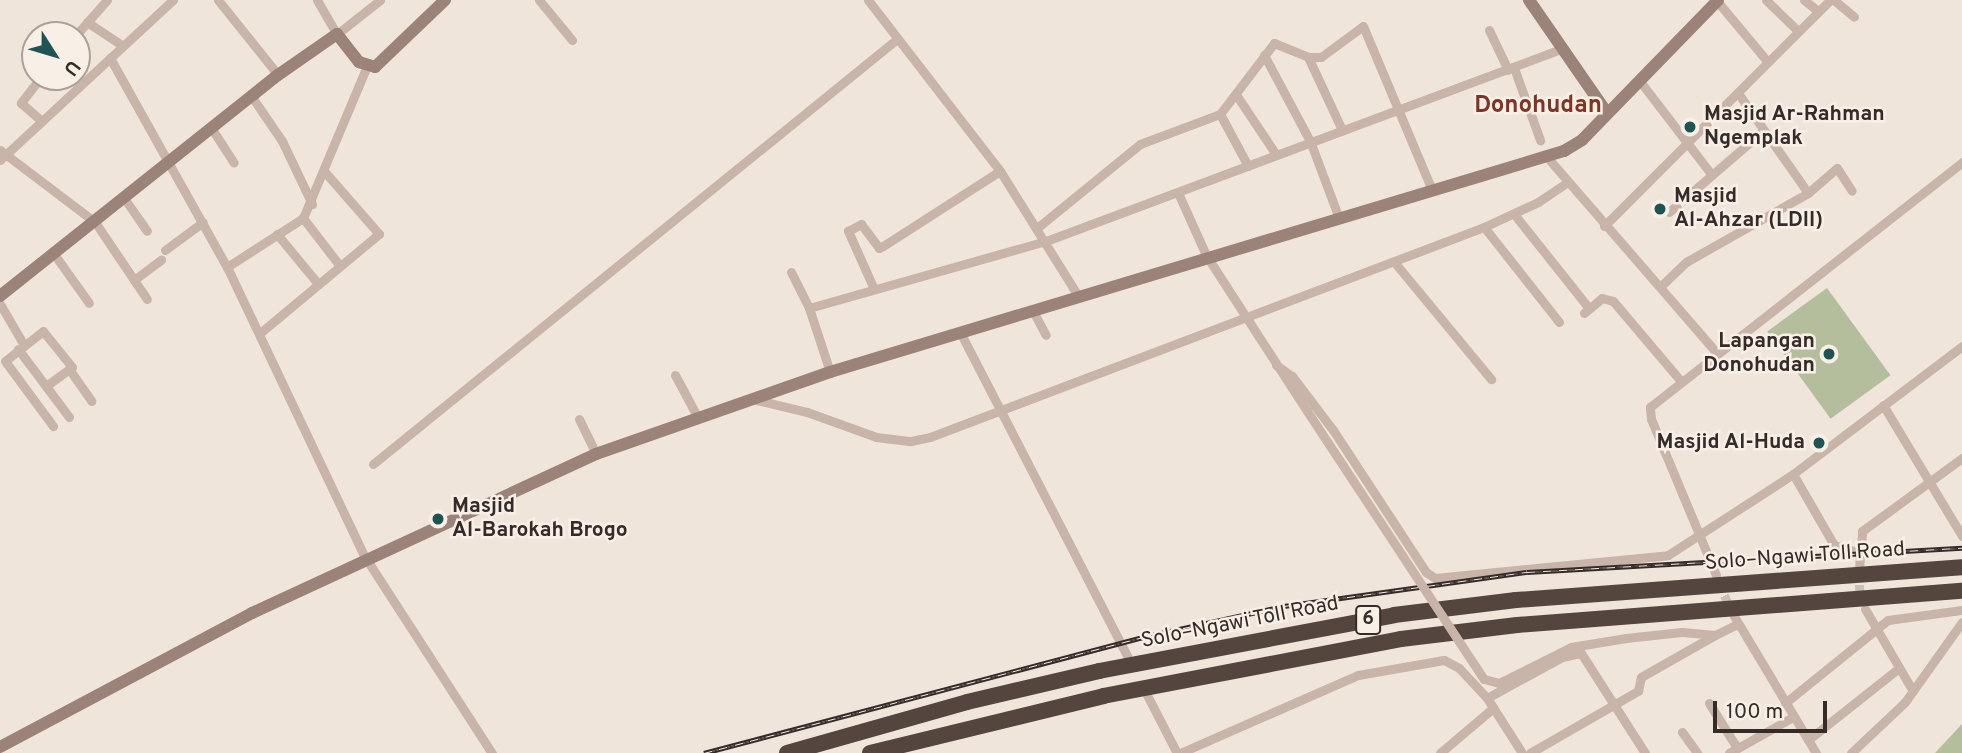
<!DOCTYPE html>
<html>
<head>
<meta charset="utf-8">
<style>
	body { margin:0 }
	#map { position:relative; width:1962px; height:753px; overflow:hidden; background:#f0e5db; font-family:Overpass,sans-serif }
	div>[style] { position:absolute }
	.green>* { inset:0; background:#b5be9c; transform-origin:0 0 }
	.street-tunnel>* { height:9px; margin-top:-4.5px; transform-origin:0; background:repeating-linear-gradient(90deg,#cbc0b7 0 9px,transparent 0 13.5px) }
	.street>* { height:9px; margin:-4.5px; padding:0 4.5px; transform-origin:4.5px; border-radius:4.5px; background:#c8b4a8 }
	.secondary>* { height:12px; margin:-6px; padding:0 6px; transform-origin:6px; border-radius:6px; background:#9b8379 }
	.highway>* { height:16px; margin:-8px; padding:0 8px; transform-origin:8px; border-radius:8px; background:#55453f }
	.rail>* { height:5px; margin-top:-2.5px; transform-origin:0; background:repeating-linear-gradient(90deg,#f8efe7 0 8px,#352b28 0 16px); box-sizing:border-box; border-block:2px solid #352b28 }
	.street-bridge>* { height:9px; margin:-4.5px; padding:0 4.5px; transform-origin:4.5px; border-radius:4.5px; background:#c8b4a8 }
	.dots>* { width:19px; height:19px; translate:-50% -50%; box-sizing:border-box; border:4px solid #f8efe7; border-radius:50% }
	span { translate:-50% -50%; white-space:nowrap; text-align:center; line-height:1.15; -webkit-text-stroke:5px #f8efe7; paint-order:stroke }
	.shield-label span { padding:2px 5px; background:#f8efe7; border:2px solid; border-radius:5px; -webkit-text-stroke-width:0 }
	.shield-label { font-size:19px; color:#352b28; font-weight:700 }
	.poi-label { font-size:21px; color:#352b28; font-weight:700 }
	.left { translate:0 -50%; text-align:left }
	.right { translate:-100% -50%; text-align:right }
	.street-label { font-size:21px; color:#352b28 }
	.quarter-label { font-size:24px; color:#7f3525; font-weight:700 }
	.north { position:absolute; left:21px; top:21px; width:70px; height:70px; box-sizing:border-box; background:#f8efe7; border:2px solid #aaa19b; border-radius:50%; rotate:127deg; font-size:19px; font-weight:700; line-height:28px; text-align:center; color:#352b28 }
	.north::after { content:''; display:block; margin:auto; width:24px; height:32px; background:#1f5454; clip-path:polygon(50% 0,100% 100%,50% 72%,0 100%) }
	.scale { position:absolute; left:1713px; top:701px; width:114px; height:32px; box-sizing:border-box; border:4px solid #352b28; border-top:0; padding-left:9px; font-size:21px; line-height:24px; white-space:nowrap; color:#352b28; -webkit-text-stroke:5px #f8efe7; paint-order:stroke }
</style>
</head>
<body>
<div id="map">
	<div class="green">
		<div style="left:1827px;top:288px;width:108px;height:74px;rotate:54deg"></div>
		<div style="clip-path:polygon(1962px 724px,1962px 753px,1935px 753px,1961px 725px)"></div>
	</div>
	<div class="street-tunnel">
		<div style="left:1859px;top:571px;width:31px;rotate:88deg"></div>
		<div style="left:1719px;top:583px;width:32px;rotate:66deg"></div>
	</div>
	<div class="street">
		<div style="left:218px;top:0;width:96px;rotate:51.3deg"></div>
		<div style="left:317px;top:0;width:39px;rotate:60deg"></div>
		<div style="left:337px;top:34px;width:55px;rotate:-38.3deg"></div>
		<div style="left:539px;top:0;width:52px;rotate:50.5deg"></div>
		<div style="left:868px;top:0;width:216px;rotate:52.3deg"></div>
		<div style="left:1000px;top:171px;width:145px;rotate:58deg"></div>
		<div style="left:1766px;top:0;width:45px;rotate:44.1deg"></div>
		<div style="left:1804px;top:0;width:18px;rotate:38deg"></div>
		<div style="left:1834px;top:0;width:26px;rotate:40deg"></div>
		<div style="left:1717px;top:1px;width:78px;rotate:50.2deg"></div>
		<div style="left:87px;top:22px;width:43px;rotate:33.7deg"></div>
		<div style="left:1489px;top:30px;width:44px;rotate:64.6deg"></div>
		<div style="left:76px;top:35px;width:47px;rotate:-48.5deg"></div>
		<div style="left:1264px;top:55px;width:98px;rotate:61.9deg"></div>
		<div style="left:1310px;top:141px;width:82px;rotate:69.4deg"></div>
		<div style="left:1308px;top:57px;width:81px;rotate:65deg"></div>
		<div style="left:110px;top:58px;width:240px;rotate:60.8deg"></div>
		<div style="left:227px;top:267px;width:321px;rotate:64.6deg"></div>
		<div style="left:365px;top:557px;width:234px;rotate:57.1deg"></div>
		<div style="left:1514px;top:68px;width:77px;rotate:70.1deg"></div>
		<div style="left:41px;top:77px;width:33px;rotate:128deg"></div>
		<div style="left:21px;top:103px;width:28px;rotate:41deg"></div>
		<div style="left:1639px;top:80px;width:118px;rotate:52.5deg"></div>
		<div style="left:1237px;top:96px;width:69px;rotate:56.3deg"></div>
		<div style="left:252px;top:97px;width:53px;rotate:55.7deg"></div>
		<div style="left:282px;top:141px;width:70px;rotate:64.5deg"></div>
		<div style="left:1220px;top:114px;width:59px;rotate:61.7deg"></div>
		<div style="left:212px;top:129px;width:40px;rotate:57.1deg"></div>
		<div style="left:0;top:150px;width:119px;rotate:37.2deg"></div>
		<div style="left:95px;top:222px;width:70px;rotate:56.1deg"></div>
		<div style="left:134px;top:280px;width:34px;rotate:-37deg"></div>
		<div style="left:1547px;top:157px;width:258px;rotate:49.1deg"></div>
		<div style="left:0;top:160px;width:236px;rotate:-42.8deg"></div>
		<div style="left:1808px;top:193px;width:38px;rotate:-41deg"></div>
		<div style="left:1837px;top:168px;width:27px;rotate:57deg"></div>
		<div style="left:1179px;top:195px;width:66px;rotate:65.8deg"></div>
		<div style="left:1206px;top:255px;width:186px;rotate:57.1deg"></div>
		<div style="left:124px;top:198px;width:40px;rotate:55.1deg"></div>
		<div style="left:1669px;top:212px;width:125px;rotate:-40.8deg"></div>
		<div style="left:1514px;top:214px;width:119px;rotate:51.5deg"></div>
		<div style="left:1604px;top:226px;width:320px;rotate:-45deg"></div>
		<div style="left:1484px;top:227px;width:121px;rotate:51.7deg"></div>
		<div style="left:1037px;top:228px;width:133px;rotate:-39.2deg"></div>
		<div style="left:1140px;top:144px;width:85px;rotate:-20.6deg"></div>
		<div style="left:1220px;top:114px;width:89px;rotate:-52.7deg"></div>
		<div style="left:1274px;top:43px;width:37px;rotate:22deg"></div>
		<div style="left:1308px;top:57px;width:13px"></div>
		<div style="left:1321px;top:57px;width:52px;rotate:-36.4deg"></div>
		<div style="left:1363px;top:26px;width:178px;rotate:67.2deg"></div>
		<div style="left:277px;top:234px;width:65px;rotate:50.6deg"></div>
		<div style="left:165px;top:250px;width:47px;rotate:-36.4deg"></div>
		<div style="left:54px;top:254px;width:60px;rotate:54.5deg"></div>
		<div style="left:1395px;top:263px;width:151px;rotate:50.4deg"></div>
		<div style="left:340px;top:266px;width:61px;rotate:-127.6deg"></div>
		<div style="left:303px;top:218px;width:165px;rotate:-67.2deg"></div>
		<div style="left:227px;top:267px;width:90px;rotate:-32.8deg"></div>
		<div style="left:791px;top:272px;width:40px;rotate:63.4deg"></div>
		<div style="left:809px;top:308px;width:67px;rotate:71.8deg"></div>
		<div style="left:134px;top:280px;width:23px;rotate:56deg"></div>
		<div style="left:1660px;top:287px;width:36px;rotate:-44deg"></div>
		<div style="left:1686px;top:262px;width:140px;rotate:-29.5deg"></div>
		<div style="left:1808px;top:193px;width:122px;rotate:-125deg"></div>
		<div style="left:874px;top:289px;width:64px;rotate:-114.1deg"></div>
		<div style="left:848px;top:231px;width:15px;rotate:-28deg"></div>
		<div style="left:861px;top:224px;width:30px;rotate:53deg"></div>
		<div style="left:879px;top:248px;width:4px;rotate:-27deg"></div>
		<div style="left:883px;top:246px;width:139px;rotate:-32.7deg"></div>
		<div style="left:0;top:304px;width:48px;rotate:59.7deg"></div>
		<div style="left:809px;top:308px;width:246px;rotate:-15.8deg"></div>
		<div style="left:1046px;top:241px;width:550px;rotate:-20.45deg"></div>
		<div style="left:1033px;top:311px;width:27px;rotate:62deg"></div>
		<div style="left:1584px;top:313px;width:23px;rotate:-40deg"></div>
		<div style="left:1602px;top:298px;width:11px;rotate:15deg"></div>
		<div style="left:1613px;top:301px;width:104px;rotate:49.7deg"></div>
		<div style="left:960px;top:332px;width:365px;rotate:62.7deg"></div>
		<div style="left:260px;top:333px;width:155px;rotate:-39.8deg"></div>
		<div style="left:379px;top:234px;width:82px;rotate:-131.1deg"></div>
		<div style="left:18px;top:349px;width:85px;rotate:53.1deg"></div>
		<div style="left:1276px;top:365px;width:19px;rotate:35deg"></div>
		<div style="left:1292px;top:376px;width:68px;rotate:52.8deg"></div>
		<div style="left:1333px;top:430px;width:170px;rotate:56.8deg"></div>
		<div style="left:1426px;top:572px;width:11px;rotate:34deg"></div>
		<div style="left:1435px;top:578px;width:234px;rotate:-5.6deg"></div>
		<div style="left:1668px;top:555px;width:149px;rotate:-32.9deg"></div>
		<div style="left:1793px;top:474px;width:212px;rotate:-37.1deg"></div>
		<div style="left:69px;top:369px;width:39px;rotate:55deg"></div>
		<div style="left:675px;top:375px;width:47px;rotate:61.8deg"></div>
		<div style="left:46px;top:386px;width:32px;rotate:-36deg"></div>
		<div style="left:72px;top:367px;width:46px;rotate:-128.9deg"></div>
		<div style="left:43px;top:331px;width:48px;rotate:141.7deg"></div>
		<div style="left:5px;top:361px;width:81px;rotate:53.6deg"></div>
		<div style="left:752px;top:399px;width:57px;rotate:13.3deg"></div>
		<div style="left:807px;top:412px;width:73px;rotate:19.9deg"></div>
		<div style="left:876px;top:437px;width:35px;rotate:7deg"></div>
		<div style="left:911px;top:441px;width:19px;rotate:-12deg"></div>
		<div style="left:930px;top:437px;width:592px;rotate:-20.76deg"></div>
		<div style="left:1484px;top:227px;width:60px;rotate:-24.8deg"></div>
		<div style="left:1538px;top:202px;width:32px;rotate:-34deg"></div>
		<div style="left:1883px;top:405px;width:153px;rotate:58.9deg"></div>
		<div style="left:579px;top:419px;width:39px;rotate:64deg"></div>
		<div style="left:373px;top:464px;width:675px;rotate:-39.04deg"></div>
		<div style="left:1793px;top:474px;width:82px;rotate:60deg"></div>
		<div style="left:1834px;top:545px;width:24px;rotate:17deg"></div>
		<div style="left:1859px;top:568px;width:37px;rotate:-85deg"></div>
		<div style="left:1862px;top:531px;width:124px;rotate:-36.1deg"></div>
		<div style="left:1716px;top:575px;width:169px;rotate:-112.6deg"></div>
		<div style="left:1651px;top:419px;width:12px;rotate:-95deg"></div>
		<div style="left:1650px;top:407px;width:397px;rotate:-38.1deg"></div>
		<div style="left:1865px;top:609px;width:95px;rotate:59.7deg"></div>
		<div style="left:1734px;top:616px;width:160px;rotate:59.1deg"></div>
		<div style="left:1626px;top:638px;width:56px;rotate:-6.1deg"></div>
		<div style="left:1682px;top:632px;width:33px;rotate:5deg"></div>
		<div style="left:1715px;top:635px;width:25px;rotate:-26deg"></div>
		<div style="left:1147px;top:695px;width:65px;rotate:62.7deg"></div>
		<div style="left:1487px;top:698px;width:85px;rotate:-28.7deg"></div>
		<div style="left:1562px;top:657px;width:19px;rotate:-12deg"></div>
		<div style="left:1581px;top:653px;width:119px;rotate:57.4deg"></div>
		<div style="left:1709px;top:703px;width:53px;rotate:58.1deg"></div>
		<div style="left:1785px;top:703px;width:132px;rotate:-38.9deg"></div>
		<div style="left:1888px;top:620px;width:75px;rotate:-7.7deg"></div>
		<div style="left:1682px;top:732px;width:26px;rotate:54deg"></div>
		<div style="left:1808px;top:740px;width:116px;rotate:-38.4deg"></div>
		<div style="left:1180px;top:753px;width:194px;rotate:-23.7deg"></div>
		<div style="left:1358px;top:675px;width:87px;rotate:-9.9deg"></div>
		<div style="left:1444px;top:660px;width:17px;rotate:28deg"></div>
		<div style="left:1459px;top:668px;width:41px;rotate:47deg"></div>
		<div style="left:1487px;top:698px;width:65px;rotate:57.5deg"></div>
		<div style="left:1440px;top:753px;width:70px;rotate:-40.3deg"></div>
		<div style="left:1530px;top:753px;width:125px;rotate:-29.9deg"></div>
		<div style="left:1638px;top:691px;width:14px;rotate:-78deg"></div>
		<div style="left:1641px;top:677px;width:85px;rotate:-29.6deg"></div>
		<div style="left:1729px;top:753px;width:73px;rotate:-29.4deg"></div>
		<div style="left:1851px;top:753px;width:74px;rotate:-43.4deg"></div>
		<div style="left:1905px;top:702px;width:98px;rotate:-54.5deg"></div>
	</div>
	<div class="secondary">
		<div style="left:1529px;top:0;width:137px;rotate:55.4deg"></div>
		<div style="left:0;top:296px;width:355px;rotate:-38.5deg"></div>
		<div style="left:278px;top:75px;width:72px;rotate:-34.8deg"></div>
		<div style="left:337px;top:34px;width:36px;rotate:52deg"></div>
		<div style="left:359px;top:62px;width:17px;rotate:17deg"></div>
		<div style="left:375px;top:67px;width:97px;rotate:-43.7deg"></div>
		<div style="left:0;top:747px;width:285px;rotate:-28deg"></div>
		<div style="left:252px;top:613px;width:379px;rotate:-24.8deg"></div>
		<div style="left:596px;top:454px;width:248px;rotate:-19.3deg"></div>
		<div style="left:830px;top:372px;width:767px;rotate:-16.76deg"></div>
		<div style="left:1564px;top:151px;width:21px;rotate:-31deg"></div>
		<div style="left:1582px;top:140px;width:195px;rotate:-45.8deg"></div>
	</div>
	<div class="highway">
		<div style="left:787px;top:753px;width:187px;rotate:-15.8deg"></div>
		<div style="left:967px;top:702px;width:136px;rotate:-13.2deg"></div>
		<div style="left:1099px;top:671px;width:300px;rotate:-10.7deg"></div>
		<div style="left:1394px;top:615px;width:123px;rotate:-7deg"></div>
		<div style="left:1516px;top:600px;width:447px;rotate:-4.2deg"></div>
		<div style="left:870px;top:753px;width:240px;rotate:-13.7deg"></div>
		<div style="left:1103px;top:696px;width:303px;rotate:-10.8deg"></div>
		<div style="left:1401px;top:639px;width:117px;rotate:-6.9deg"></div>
		<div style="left:1517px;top:625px;width:446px;rotate:-4.4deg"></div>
	</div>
	<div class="rail">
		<div style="left:704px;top:753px;width:463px;rotate:-14.8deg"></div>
		<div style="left:1152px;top:635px;width:135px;rotate:-12.4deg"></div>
		<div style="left:1284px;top:606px;width:245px;rotate:-8deg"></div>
		<div style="left:1527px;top:572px;width:436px;rotate:-3.2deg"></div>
	</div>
	<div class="street-bridge">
		<div style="left:1307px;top:411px;width:321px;rotate:56.6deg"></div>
		<div style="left:1484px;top:679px;width:16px;rotate:15deg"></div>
		<div style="left:1499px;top:683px;width:80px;rotate:-26.6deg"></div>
		<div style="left:1571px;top:647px;width:56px;rotate:-9.3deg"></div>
	</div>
	<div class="dots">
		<div style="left:1690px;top:127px;background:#1f5454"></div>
		<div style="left:1660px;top:209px;background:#1f5454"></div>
		<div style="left:1829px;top:354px;background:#1f5454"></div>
		<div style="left:1819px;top:443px;background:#1f5454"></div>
		<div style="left:438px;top:519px;background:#1f5454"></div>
	</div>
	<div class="shield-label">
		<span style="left:1368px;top:620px">6</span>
	</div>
	<div class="poi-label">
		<span class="left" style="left:1704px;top:127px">Masjid Ar-Rahman<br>Ngemplak</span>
		<span class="left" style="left:1674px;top:209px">Masjid<br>Al-Ahzar (LDII)</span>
		<span class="right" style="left:1815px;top:354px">Lapangan<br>Donohudan</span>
		<span class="right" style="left:1805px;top:443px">Masjid Al-Huda</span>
		<span class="left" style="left:452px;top:519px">Masjid<br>Al-Barokah Brogo</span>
	</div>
	<div class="street-label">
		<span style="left:1805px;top:557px;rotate:-4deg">Solo–Ngawi Toll Road</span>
		<span style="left:1240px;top:623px;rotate:-11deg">Solo–Ngawi Toll Road</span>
	</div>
	<div class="quarter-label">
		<span style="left:1538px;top:107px">Donohudan</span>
	</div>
	<div class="north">U</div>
	<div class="scale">100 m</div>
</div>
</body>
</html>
